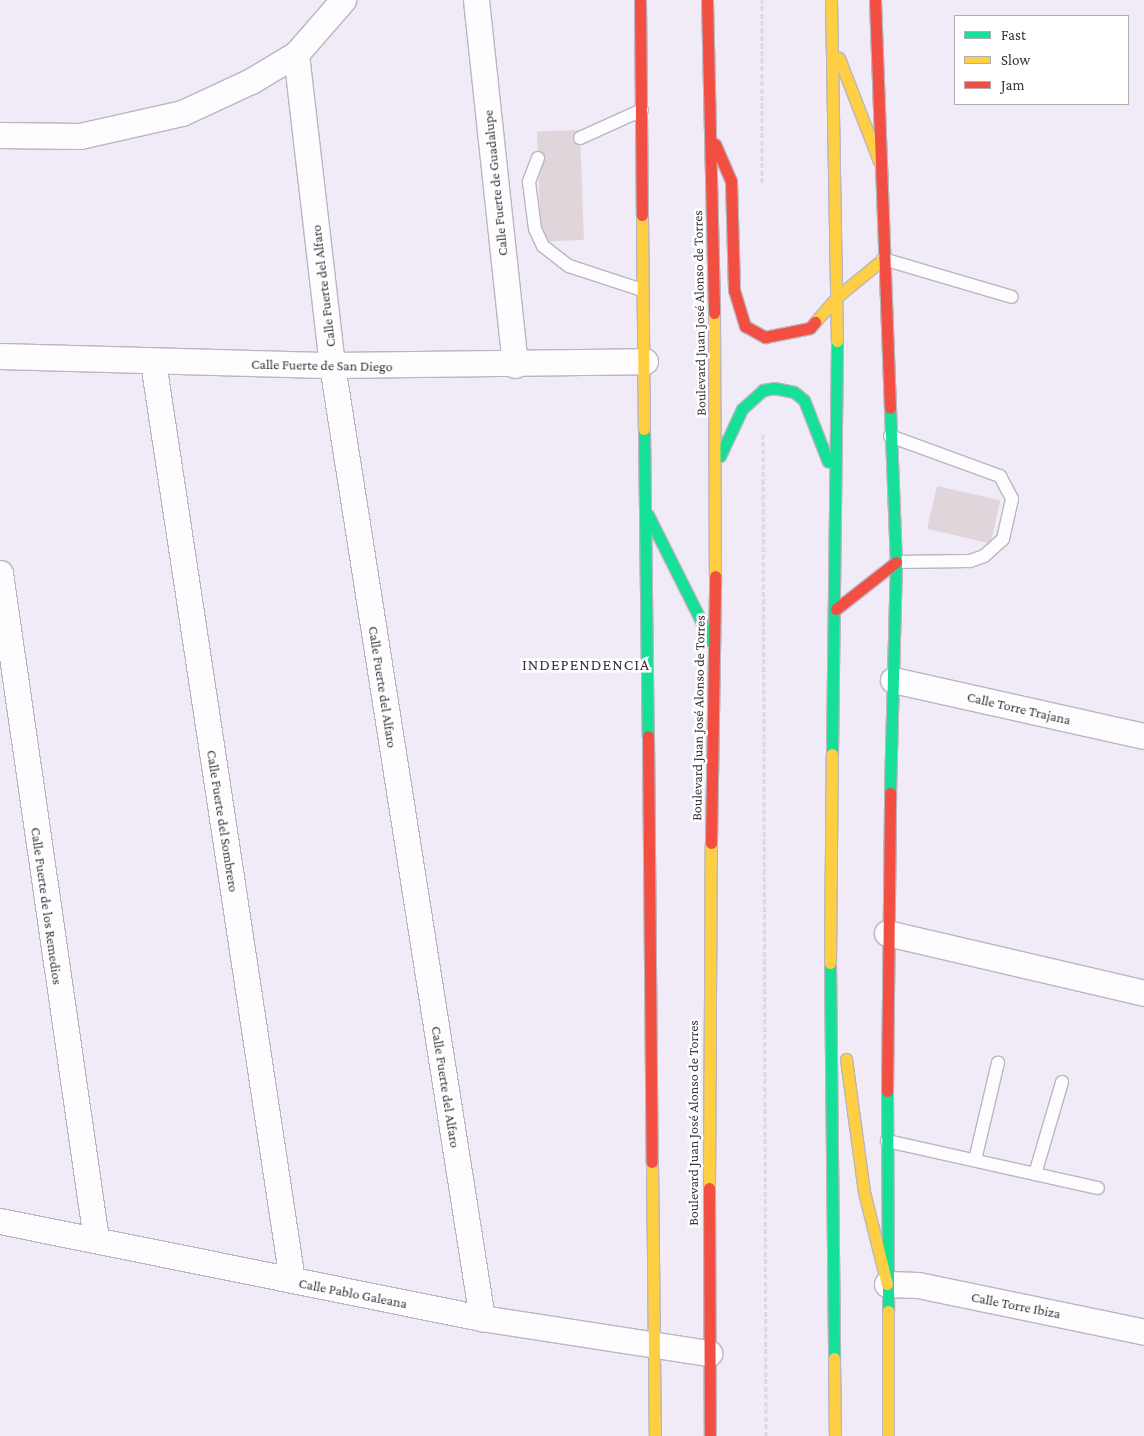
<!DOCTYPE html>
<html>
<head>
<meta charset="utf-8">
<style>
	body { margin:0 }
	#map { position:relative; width:1144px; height:1436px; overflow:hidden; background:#f1eaf7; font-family:"Crimson Pro",serif }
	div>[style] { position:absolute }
	.building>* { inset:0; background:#dfd5da; transform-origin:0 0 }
	.path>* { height:3px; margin-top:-1.5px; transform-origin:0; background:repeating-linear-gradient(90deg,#dcd9de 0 5px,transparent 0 7.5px) }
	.roads { filter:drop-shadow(1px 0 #bbb5c0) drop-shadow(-1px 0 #bbb5c0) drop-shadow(0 1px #bbb5c0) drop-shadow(0 -1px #bbb5c0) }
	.lane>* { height:12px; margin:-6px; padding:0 6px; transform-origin:6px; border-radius:6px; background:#fdfcfe }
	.street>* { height:25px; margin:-12.5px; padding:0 12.5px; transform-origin:12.5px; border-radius:12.5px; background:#fdfcfe }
	.fast>* { height:11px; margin:-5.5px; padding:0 5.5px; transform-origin:5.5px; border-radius:5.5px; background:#16e098 }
	.slow>* { height:11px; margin:-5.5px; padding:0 5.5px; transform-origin:5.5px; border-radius:5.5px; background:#ffcf43 }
	.jam>* { height:11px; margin:-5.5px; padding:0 5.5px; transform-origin:5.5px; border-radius:5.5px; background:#f24e42 }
	span { translate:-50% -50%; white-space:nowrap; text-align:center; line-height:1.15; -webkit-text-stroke:5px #fff; paint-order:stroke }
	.street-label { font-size:14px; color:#38333d }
	.quarter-label { font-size:16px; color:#38333d; letter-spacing:1px }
	.legend { position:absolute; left:954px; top:15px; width:175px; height:90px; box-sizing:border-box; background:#fff; border:1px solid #afadb1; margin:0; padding:6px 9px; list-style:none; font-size:15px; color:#38333d }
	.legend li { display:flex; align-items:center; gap:10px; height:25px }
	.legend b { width:25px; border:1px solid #afadb1 }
</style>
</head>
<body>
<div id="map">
	<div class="building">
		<div style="left:580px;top:130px;width:110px;height:43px;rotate:88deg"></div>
		<div style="left:937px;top:486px;width:65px;height:44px;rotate:13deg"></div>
	</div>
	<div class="path">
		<div style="left:762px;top:183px;width:183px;rotate:-90deg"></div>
		<div style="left:763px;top:434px;width:1002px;rotate:89.83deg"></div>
	</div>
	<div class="roads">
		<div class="lane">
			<div style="left:580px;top:138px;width:68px;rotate:-24.3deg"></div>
			<div style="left:538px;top:158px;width:26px;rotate:111deg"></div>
			<div style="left:529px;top:182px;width:47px;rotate:82.7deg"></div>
			<div style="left:535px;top:229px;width:19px;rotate:65deg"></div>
			<div style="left:543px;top:246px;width:33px;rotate:38deg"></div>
			<div style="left:569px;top:266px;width:77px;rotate:18.2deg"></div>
			<div style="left:883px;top:259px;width:134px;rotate:16.4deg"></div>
			<div style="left:890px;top:436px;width:117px;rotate:20deg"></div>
			<div style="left:1000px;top:476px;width:26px;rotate:62deg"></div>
			<div style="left:1012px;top:499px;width:41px;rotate:102.7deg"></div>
			<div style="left:1003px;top:539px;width:25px;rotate:138deg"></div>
			<div style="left:984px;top:556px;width:15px;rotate:160deg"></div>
			<div style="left:970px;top:561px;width:74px;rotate:179.2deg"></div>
			<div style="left:887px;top:1141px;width:216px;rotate:12.6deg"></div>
			<div style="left:975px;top:1160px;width:100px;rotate:-76.7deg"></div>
			<div style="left:1035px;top:1174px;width:96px;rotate:-73.6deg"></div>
		</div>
		<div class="street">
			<div style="left:476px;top:0;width:367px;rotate:83.9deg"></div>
			<div style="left:296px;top:54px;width:313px;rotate:83.4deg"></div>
			<div style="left:332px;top:365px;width:965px;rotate:81.06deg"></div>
			<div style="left:0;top:135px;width:80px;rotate:0.7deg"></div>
			<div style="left:80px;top:136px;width:105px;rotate:-12.7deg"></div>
			<div style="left:182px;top:113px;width:76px;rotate:-24.9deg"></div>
			<div style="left:251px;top:81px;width:52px;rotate:-31deg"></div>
			<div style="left:296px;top:54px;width:72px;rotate:-49deg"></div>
			<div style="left:0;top:356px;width:332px;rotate:1.6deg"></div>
			<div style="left:332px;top:365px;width:313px;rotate:-0.7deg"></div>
			<div style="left:153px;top:362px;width:928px;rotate:81.39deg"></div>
			<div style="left:0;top:573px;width:673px;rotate:81.8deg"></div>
			<div style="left:893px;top:680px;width:257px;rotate:12.6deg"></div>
			<div style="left:887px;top:933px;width:264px;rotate:13.1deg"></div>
			<div style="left:0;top:1221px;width:492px;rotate:11.4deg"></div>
			<div style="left:482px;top:1318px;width:230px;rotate:8.8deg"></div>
			<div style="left:887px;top:1284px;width:31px;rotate:2deg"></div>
			<div style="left:918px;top:1285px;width:231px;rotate:11.7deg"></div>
		</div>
		<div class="fast">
			<div style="left:890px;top:408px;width:154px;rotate:87.8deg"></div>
			<div style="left:896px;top:562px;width:231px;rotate:91.5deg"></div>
			<div style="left:644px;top:429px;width:307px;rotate:89.3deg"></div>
			<div style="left:720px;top:456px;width:52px;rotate:-64.9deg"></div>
			<div style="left:742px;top:409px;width:28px;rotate:-42deg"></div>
			<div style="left:763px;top:390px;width:11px;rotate:-10deg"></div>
			<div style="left:774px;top:388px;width:20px;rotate:11deg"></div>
			<div style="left:794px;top:392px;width:13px;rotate:39deg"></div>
			<div style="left:804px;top:400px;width:66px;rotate:68.8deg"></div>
			<div style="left:648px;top:515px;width:141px;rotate:63.4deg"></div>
			<div style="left:832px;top:754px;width:413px;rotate:-89.3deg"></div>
			<div style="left:830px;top:963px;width:395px;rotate:89.4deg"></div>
			<div style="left:887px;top:1091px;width:220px;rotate:89.7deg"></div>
		</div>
		<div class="slow">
			<div style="left:831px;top:0;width:341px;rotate:89deg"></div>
			<div style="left:839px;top:58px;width:110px;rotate:68.8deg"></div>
			<div style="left:642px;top:215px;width:214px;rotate:89.5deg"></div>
			<div style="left:714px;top:313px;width:263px;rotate:89.8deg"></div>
			<div style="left:815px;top:322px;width:35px;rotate:-49deg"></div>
			<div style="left:838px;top:296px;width:58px;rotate:-39.4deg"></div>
			<div style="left:830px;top:963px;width:209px;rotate:-89.5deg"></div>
			<div style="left:846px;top:1059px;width:134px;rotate:82.3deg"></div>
			<div style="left:864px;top:1192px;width:95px;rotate:76deg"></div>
			<div style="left:652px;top:1162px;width:274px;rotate:89.4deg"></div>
			<div style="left:709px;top:1188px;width:345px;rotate:-89.7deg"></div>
			<div style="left:888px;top:1311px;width:125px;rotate:90deg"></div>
			<div style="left:834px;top:1358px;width:78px;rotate:89.3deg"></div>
		</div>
		<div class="jam">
			<div style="left:640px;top:0;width:215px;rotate:89.5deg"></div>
			<div style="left:707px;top:0;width:313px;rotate:88.7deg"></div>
			<div style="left:875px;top:0;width:408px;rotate:87.9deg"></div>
			<div style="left:715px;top:144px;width:40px;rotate:66.6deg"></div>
			<div style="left:731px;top:181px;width:109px;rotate:88.4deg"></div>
			<div style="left:734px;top:290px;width:38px;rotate:73deg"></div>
			<div style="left:745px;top:326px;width:23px;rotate:29deg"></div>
			<div style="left:765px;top:337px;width:46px;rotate:-11.3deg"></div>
			<div style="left:810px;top:328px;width:8px;rotate:-50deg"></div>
			<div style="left:836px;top:609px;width:76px;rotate:-38.1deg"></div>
			<div style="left:648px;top:736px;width:426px;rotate:89.5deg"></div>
			<div style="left:711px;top:843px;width:267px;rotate:-89.1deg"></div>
			<div style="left:887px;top:1091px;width:298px;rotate:-89.4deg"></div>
			<div style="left:709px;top:1188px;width:248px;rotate:89.8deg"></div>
		</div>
	</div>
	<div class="street-label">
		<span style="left:495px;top:183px;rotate:-96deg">Calle Fuerte de Guadalupe</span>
		<span style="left:323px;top:286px;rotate:-97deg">Calle Fuerte del Alfaro</span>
		<span style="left:699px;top:313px;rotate:-91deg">Boulevard Juan José Alonso de Torres</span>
		<span style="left:322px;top:365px;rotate:1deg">Calle Fuerte de San Diego</span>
		<span style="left:383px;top:687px;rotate:81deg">Calle Fuerte del Alfaro</span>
		<span style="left:1019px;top:708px;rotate:13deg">Calle Torre Trajana</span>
		<span style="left:698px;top:718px;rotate:-89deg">Boulevard Juan José Alonso de Torres</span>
		<span style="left:223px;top:821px;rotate:81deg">Calle Fuerte del Sombrero</span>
		<span style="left:47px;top:906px;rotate:82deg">Calle Fuerte de los Remedios</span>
		<span style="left:446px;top:1087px;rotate:81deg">Calle Fuerte del Alfaro</span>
		<span style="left:693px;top:1123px;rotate:-90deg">Boulevard Juan José Alonso de Torres</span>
		<span style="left:353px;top:1293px;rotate:11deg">Calle Pablo Galeana</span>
		<span style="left:1016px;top:1305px;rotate:11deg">Calle Torre Ibiza</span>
	</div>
	<div class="quarter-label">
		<span style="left:586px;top:665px">INDEPENDENCIA</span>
	</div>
	<ul class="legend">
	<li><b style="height:6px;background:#16e098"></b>Fast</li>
	<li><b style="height:6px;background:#ffcf43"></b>Slow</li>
	<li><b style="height:6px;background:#f24e42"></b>Jam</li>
	</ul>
</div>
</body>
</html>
